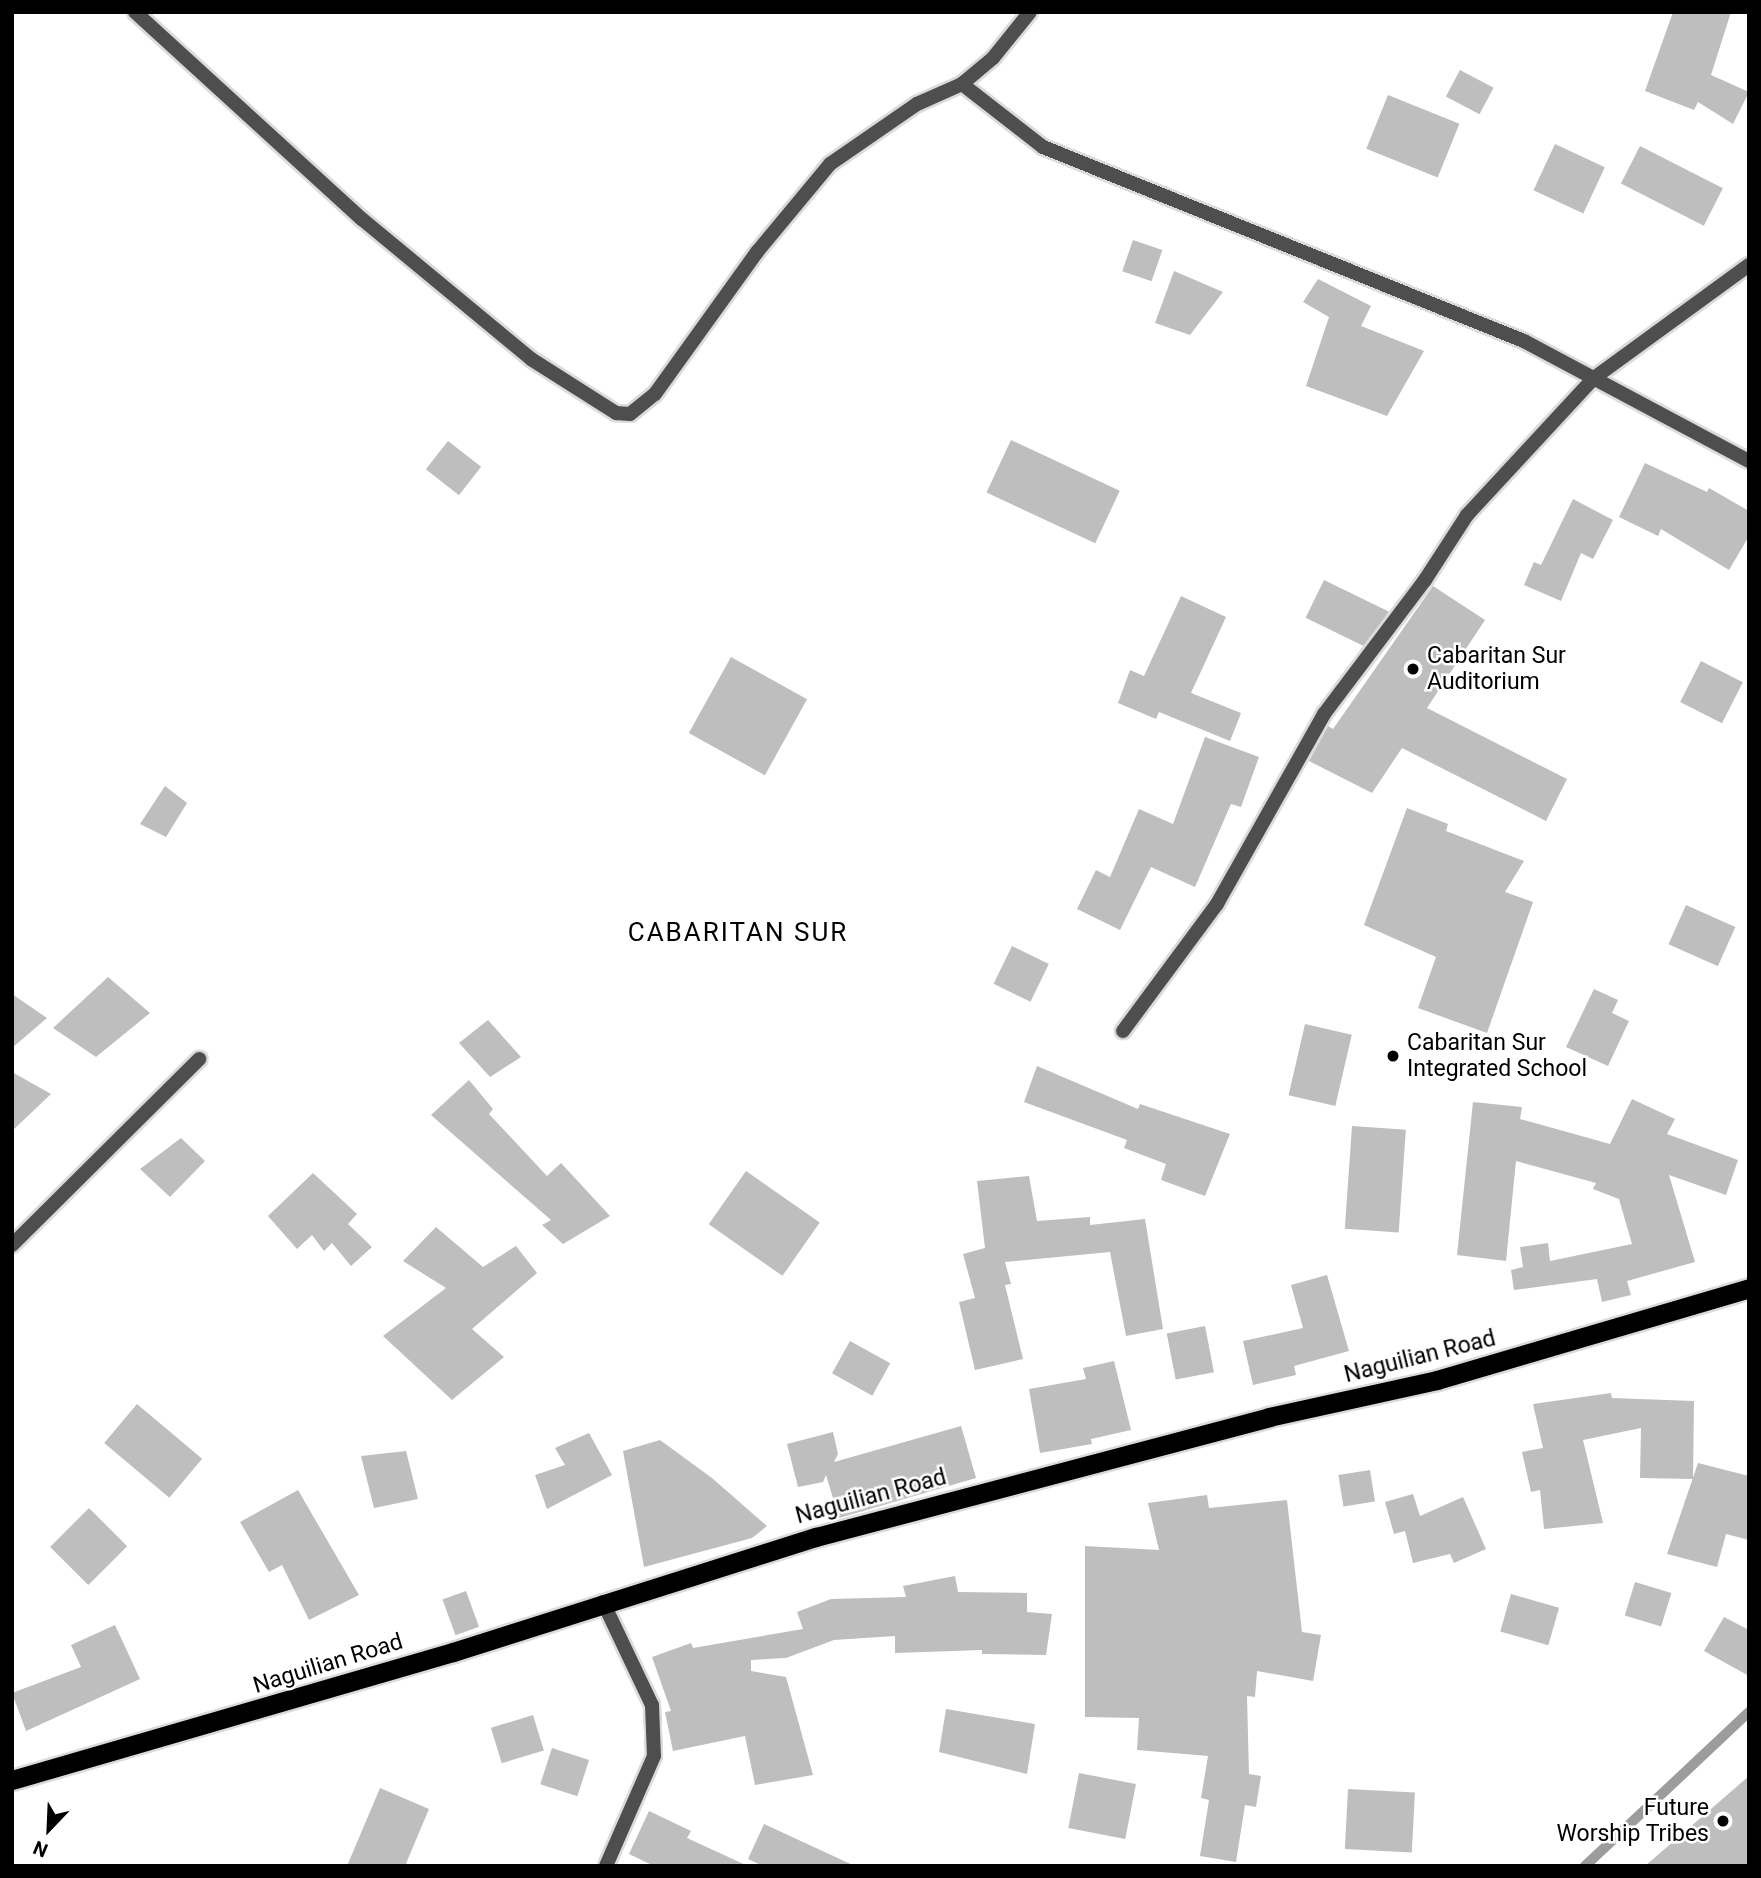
<!DOCTYPE html>
<html>
<head>
<meta charset="utf-8">
<style>
	body { margin:0 }
	#map { position:relative; width:1761px; height:1878px; overflow:hidden; background:#fff; font-family:Roboto,sans-serif }
	div>[style] { position:absolute }
	.stream>* { height:10px; margin:-5px; padding:0 5px; transform-origin:5px; border-radius:5px; background:#9c9c9c }
	.building>* { inset:0; background:#bebebe; transform-origin:0 0 }
	.roads { filter:drop-shadow(2px 0 #dbdbdb) drop-shadow(-2px 0 #dbdbdb) drop-shadow(0 2px #dbdbdb) drop-shadow(0 -2px #dbdbdb) }
	.minor>* { height:14px; margin:-7px; padding:0 7px; transform-origin:7px; border-radius:7px; background:#4e4e4e }
	.trunk>* { height:19px; margin:-9.5px; padding:0 9.5px; transform-origin:9.5px; border-radius:9.5px; background:#000 }
	.dots>* { width:19px; height:19px; translate:-50% -50%; box-sizing:border-box; border:4px solid #fff; border-radius:50% }
	span { translate:-50% -50%; white-space:nowrap; text-align:center; line-height:1.15; -webkit-text-stroke:5px #fff; paint-order:stroke }
	.poi-label { font-size:23px; color:#000 }
	.left { translate:0 -50%; text-align:left }
	.right { translate:-100% -50%; text-align:right }
	.street-label { font-size:23px; color:#000 }
	.quarter-label { font-size:26px; color:#000; letter-spacing:2px }
	.frame { position:absolute; inset:0; border:14px solid #000; pointer-events:none }
	.north { position:absolute; left:14px; top:1794px; width:70px; height:70px; -webkit-text-stroke:5px #fff; paint-order:stroke; rotate:203deg; font-size:19px; font-weight:700; line-height:28px; text-align:center; color:#000 }
	.north::after { content:''; display:block; margin:auto; width:24px; height:32px; background:#000; clip-path:polygon(50% 0,100% 100%,50% 72%,0 100%) }
</style>
</head>
<body>
<div id="map">
	<div class="stream">
		<div style="left:1585px;top:1866px;width:225px;rotate:-43.2deg"></div>
	</div>
	<div class="building">
		<div style="clip-path:polygon(1673px 12px,1731px 12px,1711px 75px,1749px 92px,1733px 124px,1698px 102px,1694px 110px,1645px 91px)"></div>
		<div style="left:1460px;top:70px;width:38px;height:30px;rotate:28deg"></div>
		<div style="left:1388px;top:95px;width:77px;height:58px;rotate:22deg"></div>
		<div style="left:1555px;top:144px;width:55px;height:51px;rotate:25deg"></div>
		<div style="left:1640px;top:146px;width:93px;height:42px;rotate:27deg"></div>
		<div style="left:1133px;top:240px;width:31px;height:33px;rotate:19deg"></div>
		<div style="clip-path:polygon(1174px 271px,1223px 292px,1190px 335px,1155px 323px)"></div>
		<div style="clip-path:polygon(1318px 279px,1371px 306px,1361px 326px,1424px 351px,1387px 416px,1306px 386px,1329px 317px,1303px 302px)"></div>
		<div style="left:1011px;top:440px;width:120px;height:58px;rotate:25deg"></div>
		<div style="left:448px;top:441px;width:42px;height:36px;rotate:38deg"></div>
		<div style="clip-path:polygon(1645px 463px,1707px 492px,1709px 488px,1749px 511px,1749px 536px,1729px 570px,1661px 529px,1658px 536px,1619px 517px)"></div>
		<div style="clip-path:polygon(1573px 499px,1613px 520px,1593px 559px,1581px 553px,1561px 601px,1524px 585px,1534px 562px,1541px 565px)"></div>
		<div style="left:1324px;top:580px;width:72px;height:42px;rotate:26deg"></div>
		<div style="clip-path:polygon(1433px 586px,1485px 620px,1427px 708px,1567px 779px,1546px 821px,1402px 748px,1372px 793px,1309px 761px,1328px 726px,1333px 729px)"></div>
		<div style="clip-path:polygon(1181px 596px,1226px 617px,1191px 693px,1241px 713px,1230px 741px,1159px 712px,1156px 719px,1118px 703px,1130px 670px,1144px 676px)"></div>
		<div style="left:731px;top:657px;width:87px;height:87px;rotate:29deg"></div>
		<div style="left:1701px;top:661px;width:47px;height:46px;rotate:27deg"></div>
		<div style="clip-path:polygon(1205px 737px,1259px 757px,1241px 807px,1231px 804px,1195px 887px,1151px 867px,1120px 930px,1077px 909px,1096px 870px,1110px 877px,1139px 809px,1173px 824px)"></div>
		<div style="clip-path:polygon(165px 786px,187px 803px,166px 837px,140px 824px)"></div>
		<div style="clip-path:polygon(1407px 808px,1448px 824px,1446px 831px,1524px 861px,1505px 892px,1533px 902px,1487px 1033px,1418px 1008px,1436px 957px,1364px 925px)"></div>
		<div style="left:1686px;top:905px;width:54px;height:43px;rotate:24deg"></div>
		<div style="left:1012px;top:946px;width:41px;height:42px;rotate:26deg"></div>
		<div style="clip-path:polygon(108px 977px,150px 1013px,96px 1057px,53px 1028px)"></div>
		<div style="clip-path:polygon(1594px 989px,1618px 1000px,1612px 1013px,1629px 1021px,1608px 1066px,1566px 1047px)"></div>
		<div style="clip-path:polygon(12px 994px,47px 1018px,12px 1048px)"></div>
		<div style="clip-path:polygon(488px 1020px,521px 1057px,490px 1077px,459px 1043px)"></div>
		<div style="left:1305px;top:1024px;width:48px;height:73px;rotate:13deg"></div>
		<div style="clip-path:polygon(1037px 1066px,1138px 1109px,1140px 1104px,1230px 1134px,1205px 1196px,1161px 1180px,1166px 1164px,1124px 1148px,1127px 1140px,1024px 1102px)"></div>
		<div style="clip-path:polygon(12px 1072px,51px 1094px,12px 1131px)"></div>
		<div style="clip-path:polygon(469px 1080px,493px 1109px,489px 1114px,547px 1176px,561px 1163px,610px 1216px,563px 1244px,542px 1225px,551px 1220px,431px 1115px)"></div>
		<div style="clip-path:polygon(1632px 1099px,1675px 1119px,1667px 1134px,1738px 1160px,1726px 1195px,1669px 1175px,1695px 1262px,1627px 1281px,1631px 1295px,1602px 1302px,1597px 1279px,1514px 1290px,1511px 1270px,1523px 1267px,1520px 1247px,1548px 1243px,1550px 1261px,1632px 1244px,1619px 1199px,1593px 1189px,1596px 1183px,1516px 1161px,1506px 1261px,1457px 1255px,1473px 1102px,1522px 1107px,1520px 1119px,1610px 1144px)"></div>
		<div style="left:1352px;top:1126px;width:54px;height:103px;rotate:4deg"></div>
		<div style="clip-path:polygon(181px 1138px,205px 1161px,170px 1197px,140px 1169px)"></div>
		<div style="left:746px;top:1171px;width:90px;height:65px;rotate:35deg"></div>
		<div style="clip-path:polygon(313px 1173px,357px 1214px,348px 1224px,372px 1247px,351px 1266px,332px 1243px,324px 1251px,312px 1235px,297px 1249px,268px 1216px)"></div>
		<div style="clip-path:polygon(1029px 1176px,1037px 1221px,1090px 1217px,1090px 1225px,1145px 1219px,1163px 1329px,1126px 1336px,1110px 1252px,1005px 1262px,1011px 1284px,1005px 1285px,1023px 1359px,975px 1370px,959px 1302px,975px 1298px,963px 1254px,985px 1248px,977px 1181px)"></div>
		<div style="clip-path:polygon(436px 1227px,483px 1267px,516px 1246px,537px 1273px,472px 1329px,504px 1357px,452px 1400px,383px 1336px,446px 1288px,403px 1261px)"></div>
		<div style="clip-path:polygon(1327px 1275px,1349px 1351px,1294px 1366px,1296px 1375px,1253px 1385px,1243px 1341px,1303px 1328px,1291px 1285px)"></div>
		<div style="left:1205px;top:1326px;width:47px;height:39px;rotate:79deg"></div>
		<div style="left:850px;top:1341px;width:46px;height:37px;rotate:29deg"></div>
		<div style="clip-path:polygon(1114px 1361px,1131px 1430px,1091px 1439px,1092px 1444px,1040px 1453px,1029px 1389px,1086px 1379px,1083px 1368px)"></div>
		<div style="clip-path:polygon(1611px 1393px,1612px 1398px,1694px 1401px,1693px 1479px,1640px 1478px,1641px 1428px,1583px 1440px,1603px 1523px,1544px 1529px,1540px 1490px,1531px 1492px,1522px 1452px,1543px 1448px,1533px 1404px)"></div>
		<div style="left:137px;top:1404px;width:85px;height:51px;rotate:40deg"></div>
		<div style="clip-path:polygon(961px 1426px,976px 1478px,839px 1518px,826px 1475px,823px 1482px,798px 1487px,787px 1444px,833px 1432px,838px 1454px,834px 1462px)"></div>
		<div style="clip-path:polygon(589px 1433px,612px 1475px,547px 1509px,535px 1475px,565px 1465px,555px 1448px)"></div>
		<div style="clip-path:polygon(660px 1440px,712px 1478px,767px 1526px,752px 1538px,644px 1567px,623px 1451px)"></div>
		<div style="clip-path:polygon(406px 1451px,418px 1499px,374px 1508px,361px 1456px)"></div>
		<div style="clip-path:polygon(1698px 1463px,1749px 1476px,1749px 1540px,1726px 1534px,1717px 1567px,1667px 1554px)"></div>
		<div style="left:1370px;top:1470px;width:32px;height:32px;rotate:81deg"></div>
		<div style="clip-path:polygon(298px 1490px,359px 1595px,309px 1620px,282px 1565px,269px 1572px,240px 1522px)"></div>
		<div style="clip-path:polygon(1413px 1494px,1420px 1516px,1463px 1497px,1486px 1549px,1454px 1563px,1450px 1554px,1413px 1563px,1405px 1531px,1394px 1534px,1385px 1502px)"></div>
		<div style="clip-path:polygon(1207px 1495px,1209px 1508px,1287px 1500px,1302px 1632px,1321px 1635px,1313px 1681px,1257px 1671px,1255px 1697px,1247px 1696px,1249px 1774px,1261px 1776px,1256px 1807px,1245px 1805px,1236px 1862px,1200px 1856px,1209px 1800px,1201px 1798px,1208px 1756px,1137px 1750px,1139px 1718px,1085px 1717px,1085px 1546px,1159px 1550px,1148px 1503px)"></div>
		<div style="left:89px;top:1508px;width:54px;height:55px;rotate:45deg"></div>
		<div style="clip-path:polygon(955px 1576px,958px 1592px,1027px 1593px,1027px 1612px,1052px 1614px,1046px 1655px,982px 1654px,982px 1650px,895px 1653px,895px 1636px,834px 1640px,786px 1658px,751px 1660px,751px 1671px,786px 1677px,813px 1775px,755px 1785px,745px 1736px,673px 1751px,665px 1712px,671px 1711px,652px 1657px,691px 1643px,693px 1648px,803px 1629px,797px 1612px,831px 1599px,906px 1597px,903px 1586px)"></div>
		<div style="left:1635px;top:1582px;width:38px;height:35px;rotate:17deg"></div>
		<div style="left:466px;top:1591px;width:38px;height:25px;rotate:70deg"></div>
		<div style="left:1511px;top:1594px;width:50px;height:39px;rotate:16deg"></div>
		<div style="clip-path:polygon(1724px 1617px,1749px 1630px,1749px 1676px,1704px 1651px)"></div>
		<div style="clip-path:polygon(115px 1625px,140px 1679px,26px 1731px,12px 1693px,81px 1667px,71px 1645px)"></div>
		<div style="clip-path:polygon(946px 1709px,1035px 1724px,1027px 1774px,939px 1752px)"></div>
		<div style="left:533px;top:1715px;width:37px;height:44px;rotate:73deg"></div>
		<div style="left:552px;top:1748px;width:39px;height:38px;rotate:18deg"></div>
		<div style="left:1079px;top:1773px;width:58px;height:56px;rotate:11deg"></div>
		<div style="clip-path:polygon(1749px 1776px,1749px 1866px,1645px 1866px)"></div>
		<div style="clip-path:polygon(380px 1788px,429px 1809px,405px 1866px,347px 1866px)"></div>
		<div style="left:1348px;top:1789px;width:67px;height:60px;rotate:3deg"></div>
		<div style="clip-path:polygon(649px 1811px,691px 1831px,687px 1838px,748px 1866px,654px 1866px,629px 1854px)"></div>
		<div style="clip-path:polygon(764px 1824px,855px 1866px,763px 1866px,748px 1859px)"></div>
	</div>
	<div class="roads">
		<div class="minor">
			<div style="left:135px;top:12px;width:307px;rotate:42.4deg"></div>
			<div style="left:362px;top:219px;width:219px;rotate:39.6deg"></div>
			<div style="left:531px;top:359px;width:101px;rotate:32.4deg"></div>
			<div style="left:616px;top:413px;width:14px;rotate:4deg"></div>
			<div style="left:630px;top:414px;width:32px;rotate:-39deg"></div>
			<div style="left:655px;top:394px;width:175px;rotate:-54.3deg"></div>
			<div style="left:757px;top:252px;width:114px;rotate:-50.3deg"></div>
			<div style="left:830px;top:164px;width:106px;rotate:-34.6deg"></div>
			<div style="left:917px;top:104px;width:49px;rotate:-24deg"></div>
			<div style="left:1030px;top:12px;width:59px;rotate:128.8deg"></div>
			<div style="left:993px;top:58px;width:40px;rotate:140deg"></div>
			<div style="left:962px;top:84px;width:103px;rotate:37.9deg"></div>
			<div style="left:1043px;top:147px;width:519px;rotate:21.97deg"></div>
			<div style="left:1524px;top:341px;width:255px;rotate:28.1deg"></div>
			<div style="left:1123px;top:1031px;width:158px;rotate:-53.5deg"></div>
			<div style="left:1217px;top:904px;width:218px;rotate:-60.6deg"></div>
			<div style="left:1324px;top:714px;width:168px;rotate:-53deg"></div>
			<div style="left:1425px;top:580px;width:77px;rotate:-57.1deg"></div>
			<div style="left:1467px;top:515px;width:187px;rotate:-47.2deg"></div>
			<div style="left:1594px;top:378px;width:192px;rotate:-36.1deg"></div>
			<div style="left:12px;top:1245px;width:264px;rotate:-44.8deg"></div>
			<div style="left:603px;top:1602px;width:114px;rotate:64.6deg"></div>
			<div style="left:652px;top:1705px;width:51px;rotate:87.8deg"></div>
			<div style="left:654px;top:1756px;width:120px;rotate:113.6deg"></div>
		</div>
		<div class="trunk">
			<div style="left:12px;top:1780px;width:459px;rotate:-16.2deg"></div>
			<div style="left:453px;top:1652px;width:381px;rotate:-17.6deg"></div>
			<div style="left:816px;top:1537px;width:469px;rotate:-14.8deg"></div>
			<div style="left:1269px;top:1417px;width:172px;rotate:-12.4deg"></div>
			<div style="left:1437px;top:1380px;width:325px;rotate:-16.4deg"></div>
		</div>
	</div>
	<div class="dots">
		<div style="left:1413px;top:669px;background:#000"></div>
		<div style="left:1393px;top:1056px;background:#000"></div>
		<div style="left:1723px;top:1821px;background:#000"></div>
	</div>
	<div class="poi-label">
		<span class="left" style="left:1427px;top:669px">Cabaritan Sur<br>Auditorium</span>
		<span class="left" style="left:1407px;top:1056px">Cabaritan Sur<br>Integrated School</span>
		<span class="right" style="left:1709px;top:1821px">Future<br>Worship Tribes</span>
	</div>
	<div class="street-label">
		<span style="left:1420px;top:1357px;rotate:-14deg">Naguilian Road</span>
		<span style="left:871px;top:1497px;rotate:-15deg">Naguilian Road</span>
		<span style="left:328px;top:1664px;rotate:-17deg">Naguilian Road</span>
	</div>
	<div class="quarter-label">
		<span style="left:738px;top:933px">CABARITAN SUR</span>
	</div>
	<div class="frame"></div>
	<div class="north">N</div>
</div>
</body>
</html>
